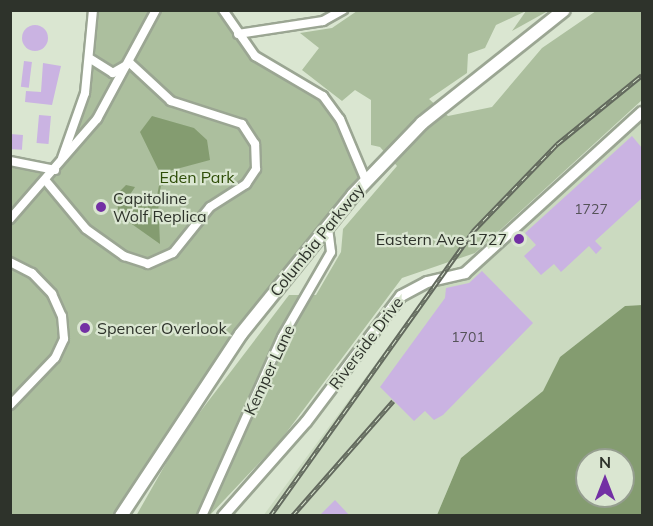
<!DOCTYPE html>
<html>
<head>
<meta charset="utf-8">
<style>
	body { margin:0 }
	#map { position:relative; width:653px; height:526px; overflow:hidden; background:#dae6d1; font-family:Mulish,sans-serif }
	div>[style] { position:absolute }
	.built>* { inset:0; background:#cbdac0 }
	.green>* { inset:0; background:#acbf9e }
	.water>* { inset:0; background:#849c70 }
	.stream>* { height:2px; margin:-1px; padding:0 1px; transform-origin:1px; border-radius:1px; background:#849c70 }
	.building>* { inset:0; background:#cab3e2; transform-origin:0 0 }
	.round { border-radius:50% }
	.roads { filter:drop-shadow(2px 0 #9ba693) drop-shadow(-2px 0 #9ba693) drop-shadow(0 2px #9ba693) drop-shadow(0 -2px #9ba693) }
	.minor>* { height:8px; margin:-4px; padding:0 4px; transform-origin:4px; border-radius:4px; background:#fff }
	.major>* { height:10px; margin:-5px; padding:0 5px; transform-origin:5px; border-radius:5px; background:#fff }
	.highway>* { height:12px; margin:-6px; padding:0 6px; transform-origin:6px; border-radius:6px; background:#fff }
	.rail>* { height:4.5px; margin-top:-2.25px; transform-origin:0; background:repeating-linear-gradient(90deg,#dae6d1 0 7px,#62695d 0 14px); box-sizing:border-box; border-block:2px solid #62695d }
	.dots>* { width:16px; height:16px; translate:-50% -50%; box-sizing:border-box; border:3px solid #dae6d1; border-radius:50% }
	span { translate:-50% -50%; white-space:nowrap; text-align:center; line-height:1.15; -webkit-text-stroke:4.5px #dae6d1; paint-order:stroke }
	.number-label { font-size:14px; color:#555359 }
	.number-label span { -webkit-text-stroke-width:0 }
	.park-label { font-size:16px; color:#2e4d08 }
	.poi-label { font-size:16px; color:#2e332b }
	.left { translate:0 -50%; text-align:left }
	.right { translate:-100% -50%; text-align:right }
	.street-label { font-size:16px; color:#2e332b }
	.frame { position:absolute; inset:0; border:12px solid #2e332b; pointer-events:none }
	.north { position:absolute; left:575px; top:448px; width:60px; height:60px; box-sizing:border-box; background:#dae6d1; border:2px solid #959e8f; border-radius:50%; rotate:0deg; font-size:16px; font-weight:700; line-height:24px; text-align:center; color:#2e332b }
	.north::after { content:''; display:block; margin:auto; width:21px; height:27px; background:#7330a4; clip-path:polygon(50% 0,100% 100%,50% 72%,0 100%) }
</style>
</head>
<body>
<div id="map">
	<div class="built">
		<div style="clip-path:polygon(642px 112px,642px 305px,625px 306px,560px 357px,543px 391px,461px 458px,437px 515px,263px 516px,428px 293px,454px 278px)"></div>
	</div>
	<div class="green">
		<div style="clip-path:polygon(93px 11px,223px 11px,247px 48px,300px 78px,332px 107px,366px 181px,241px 334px,121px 515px,11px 515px,11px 161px,56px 170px,78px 118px)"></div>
		<div style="clip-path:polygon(357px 11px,548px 11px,512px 31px,526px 11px,496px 25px,485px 48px,468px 54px,467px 73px,429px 99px,448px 116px,492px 107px,542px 48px,596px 11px,642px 11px,642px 100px,475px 253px,402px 278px,280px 441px,210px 515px,136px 516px,181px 437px,289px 295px,316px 295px,341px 252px,343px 229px,397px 166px,380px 147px,371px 145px,371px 100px,355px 90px,342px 101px,302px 70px,319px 48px,300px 33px,332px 28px)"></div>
	</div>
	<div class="water">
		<div style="clip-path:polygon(152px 116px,194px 128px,207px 140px,210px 160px,169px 171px,163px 186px,158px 185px,159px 171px,140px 132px)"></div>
		<div style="clip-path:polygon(126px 185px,135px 187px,129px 196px,131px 203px,158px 196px,160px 244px,119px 215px,116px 195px)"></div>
		<div style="clip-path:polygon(evenodd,642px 305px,642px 515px,437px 515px,461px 458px,543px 391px,560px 357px,625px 306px,642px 305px,587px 460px,623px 460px,623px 496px,587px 496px,587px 460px)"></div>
	</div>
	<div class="stream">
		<div style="left:158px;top:196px;width:10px;rotate:-79deg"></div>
	</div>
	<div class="building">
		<div class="round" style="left:22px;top:25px;width:26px;height:26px"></div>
		<div style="left:24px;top:61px;width:8px;height:26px;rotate:7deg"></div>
		<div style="clip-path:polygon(43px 63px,61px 66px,52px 105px,25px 102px,26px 91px,41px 92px)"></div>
		<div style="left:39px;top:115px;width:12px;height:28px;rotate:5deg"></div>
		<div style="left:10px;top:134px;width:13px;height:15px;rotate:4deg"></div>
		<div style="clip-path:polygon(632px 136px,642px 148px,642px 198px,595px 241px,602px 248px,596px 254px,589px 246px,561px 272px,554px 264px,541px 275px,524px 256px,536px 245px,525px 233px)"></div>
		<div style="clip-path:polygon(482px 271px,533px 323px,443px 415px,434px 420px,425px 411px,414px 421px,380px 387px,445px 298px,446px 288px,469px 283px)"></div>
		<div style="clip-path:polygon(335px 500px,350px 516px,319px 516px)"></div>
	</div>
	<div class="roads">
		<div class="minor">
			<div style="left:223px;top:10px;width:56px;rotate:55.2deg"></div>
			<div style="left:255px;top:56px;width:79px;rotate:30.5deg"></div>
			<div style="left:323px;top:96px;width:29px;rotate:54deg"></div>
			<div style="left:340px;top:119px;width:67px;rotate:67.2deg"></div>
			<div style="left:238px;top:34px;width:86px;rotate:-8.7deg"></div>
			<div style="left:323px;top:21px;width:23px;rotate:-29deg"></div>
			<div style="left:62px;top:158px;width:69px;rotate:-70.5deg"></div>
			<div style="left:85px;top:93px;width:83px;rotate:-84.5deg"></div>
			<div style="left:10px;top:161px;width:46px;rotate:11.3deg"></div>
			<div style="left:46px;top:181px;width:62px;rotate:50.2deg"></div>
			<div style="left:86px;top:229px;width:47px;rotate:35.4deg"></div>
			<div style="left:124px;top:256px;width:25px;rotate:18deg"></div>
			<div style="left:148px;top:264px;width:27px;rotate:-24deg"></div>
			<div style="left:173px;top:253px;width:59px;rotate:-51.2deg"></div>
			<div style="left:210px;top:207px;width:43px;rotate:-32.6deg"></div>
			<div style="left:246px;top:184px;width:18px;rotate:-56deg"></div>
			<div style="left:256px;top:169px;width:25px;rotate:-92deg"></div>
			<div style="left:255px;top:144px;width:24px;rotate:-123deg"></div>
			<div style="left:242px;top:124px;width:75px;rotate:-162.1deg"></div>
			<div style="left:171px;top:101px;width:56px;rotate:-137.2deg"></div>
			<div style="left:130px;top:63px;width:20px;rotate:150deg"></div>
			<div style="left:113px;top:73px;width:26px;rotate:-148deg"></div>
			<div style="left:10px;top:219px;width:133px;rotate:-49deg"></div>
			<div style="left:97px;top:119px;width:124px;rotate:-61.6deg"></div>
			<div style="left:10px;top:262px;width:25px;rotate:27deg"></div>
			<div style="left:32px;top:273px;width:29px;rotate:46deg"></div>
			<div style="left:52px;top:294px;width:24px;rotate:66deg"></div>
			<div style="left:62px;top:316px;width:23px;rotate:85deg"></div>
			<div style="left:64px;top:339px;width:21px;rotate:115deg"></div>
			<div style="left:55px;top:358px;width:65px;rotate:133.8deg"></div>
			<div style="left:202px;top:516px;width:196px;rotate:-65.9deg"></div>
			<div style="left:282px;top:337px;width:98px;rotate:-60deg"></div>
			<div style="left:331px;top:252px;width:26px;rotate:-97deg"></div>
		</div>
		<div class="major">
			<div style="left:223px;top:516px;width:125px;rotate:-48.6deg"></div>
			<div style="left:306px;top:422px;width:158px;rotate:-53deg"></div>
			<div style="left:401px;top:296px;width:30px;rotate:-28deg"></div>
			<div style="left:427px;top:282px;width:39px;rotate:-13deg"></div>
			<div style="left:465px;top:273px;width:239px;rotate:-42.3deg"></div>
		</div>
		<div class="highway">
			<div style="left:121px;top:516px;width:218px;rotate:-56.6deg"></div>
			<div style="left:241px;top:334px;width:179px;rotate:-51.1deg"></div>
			<div style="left:353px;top:195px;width:100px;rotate:-46.2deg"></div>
			<div style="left:422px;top:123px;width:181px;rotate:-38.5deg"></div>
		</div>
	</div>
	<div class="rail">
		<div style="left:270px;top:516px;width:350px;rotate:-54.5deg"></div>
		<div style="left:473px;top:231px;width:121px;rotate:-46deg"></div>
		<div style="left:557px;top:144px;width:109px;rotate:-39.1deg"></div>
		<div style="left:292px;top:516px;width:153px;rotate:-48.7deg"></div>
	</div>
	<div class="dots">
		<div style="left:101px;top:207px;background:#7330a4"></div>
		<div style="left:519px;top:239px;background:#7330a4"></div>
		<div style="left:85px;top:328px;background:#7330a4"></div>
	</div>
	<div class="number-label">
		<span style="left:591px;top:209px">1727</span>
		<span style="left:468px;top:337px">1701</span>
	</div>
	<div class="park-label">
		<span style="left:197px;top:177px">Eden Park</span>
	</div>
	<div class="poi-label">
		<span class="left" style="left:113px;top:207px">Capitoline<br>Wolf Replica</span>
		<span class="right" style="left:507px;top:239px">Eastern Ave 1727</span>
		<span class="left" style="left:97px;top:328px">Spencer Overlook</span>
	</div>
	<div class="street-label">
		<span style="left:317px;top:240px;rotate:-51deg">Columbia Parkway</span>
		<span style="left:366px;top:343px;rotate:-53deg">Riverside Drive</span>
		<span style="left:269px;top:370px;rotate:-65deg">Kemper Lane</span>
	</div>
	<div class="frame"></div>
	<div class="north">N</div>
</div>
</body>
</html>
